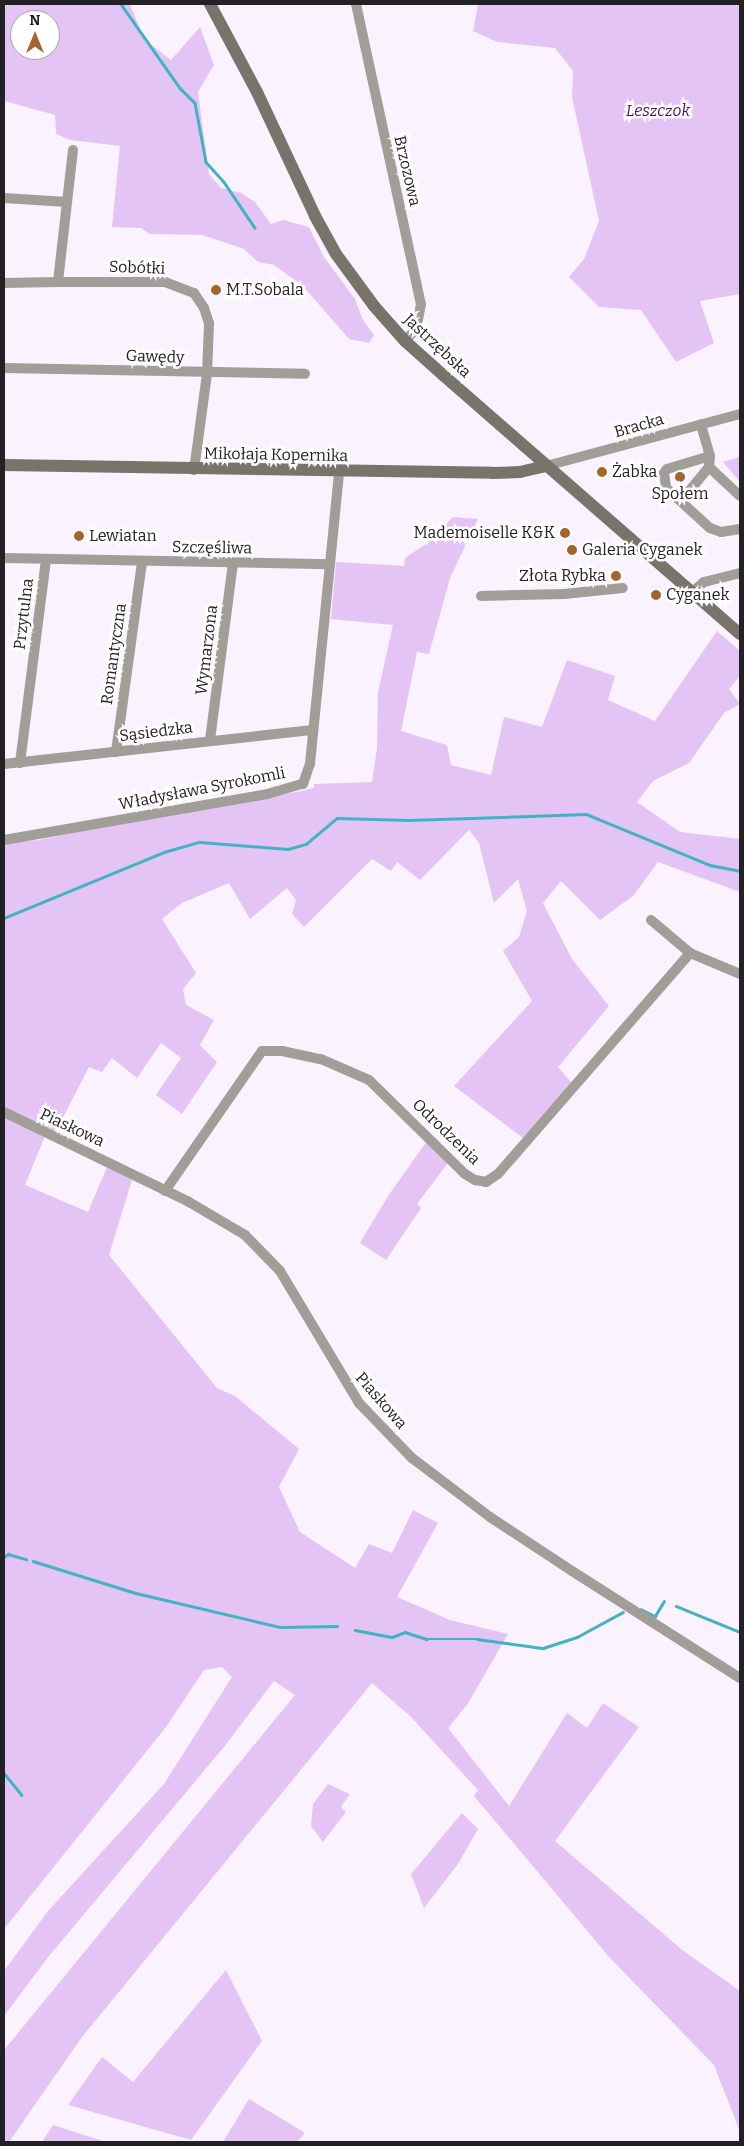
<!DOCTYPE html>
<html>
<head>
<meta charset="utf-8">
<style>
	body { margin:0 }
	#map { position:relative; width:744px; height:2146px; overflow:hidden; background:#faf2ff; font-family:Bitter,serif }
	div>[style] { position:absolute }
	.green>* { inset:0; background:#e4c4f4 }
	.stream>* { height:2.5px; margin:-1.25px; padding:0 1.25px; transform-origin:1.25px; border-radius:1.25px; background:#42b3c2 }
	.street>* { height:10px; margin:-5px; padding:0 5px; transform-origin:5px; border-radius:5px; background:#a19e97 }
	.secondary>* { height:12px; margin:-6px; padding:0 6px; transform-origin:6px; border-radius:6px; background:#78746a }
	.dots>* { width:14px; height:14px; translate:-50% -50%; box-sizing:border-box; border:2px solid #fff; border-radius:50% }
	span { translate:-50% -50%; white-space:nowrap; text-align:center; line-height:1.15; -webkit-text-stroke:5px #fff; paint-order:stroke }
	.park-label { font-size:16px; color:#49125f; font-style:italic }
	.street-label { font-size:16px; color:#242126 }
	.poi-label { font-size:16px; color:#242126 }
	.left { translate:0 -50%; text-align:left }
	.right { translate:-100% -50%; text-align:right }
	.frame { position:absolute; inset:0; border:5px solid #242126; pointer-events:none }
	.north { position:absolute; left:10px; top:10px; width:50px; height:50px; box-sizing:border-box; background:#fff; border:1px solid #a7a6a8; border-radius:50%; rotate:0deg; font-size:14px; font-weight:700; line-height:20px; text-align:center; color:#242126 }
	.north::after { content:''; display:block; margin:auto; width:18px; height:22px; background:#a4652d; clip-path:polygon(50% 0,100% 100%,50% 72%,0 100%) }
</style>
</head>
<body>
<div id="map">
	<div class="green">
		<div style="clip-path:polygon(evenodd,4px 4px,130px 4px,144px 39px,171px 60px,200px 27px,214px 65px,198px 92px,209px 174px,221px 188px,241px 193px,255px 202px,271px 224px,283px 220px,309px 227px,324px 257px,355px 299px,363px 320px,374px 335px,369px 343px,349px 339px,303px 286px,274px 265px,258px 262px,244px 249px,202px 235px,149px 234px,141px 228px,112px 227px,120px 146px,70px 140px,56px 134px,55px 115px,4px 101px,4px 4px,20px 20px,50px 20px,50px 50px,20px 50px,20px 20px)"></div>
		<div style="clip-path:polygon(478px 4px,740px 4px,740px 294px,700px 301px,714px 343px,676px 362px,641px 310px,599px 307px,569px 277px,584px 259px,599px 221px,572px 97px,573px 71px,555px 48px,497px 42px,473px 31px)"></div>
		<div style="clip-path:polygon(740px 457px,740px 482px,723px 462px)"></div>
		<div style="clip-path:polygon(453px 517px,478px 519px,450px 578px,429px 654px,417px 652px,401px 731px,447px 745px,451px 765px,491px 775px,504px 717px,542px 727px,567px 660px,615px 676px,608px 700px,655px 721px,717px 631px,740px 651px,740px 676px,729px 689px,740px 704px,724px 713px,689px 763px,653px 781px,637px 802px,680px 832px,740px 839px,740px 892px,658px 862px,633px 896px,600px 920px,561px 881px,543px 903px,572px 959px,609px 1006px,558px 1067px,572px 1083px,523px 1138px,454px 1086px,532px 1001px,503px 951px,519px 937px,527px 911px,518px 879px,494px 903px,479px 843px,469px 830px,420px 880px,397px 862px,391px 871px,372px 859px,304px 927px,292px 914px,296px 900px,287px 888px,250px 919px,229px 883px,182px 903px,162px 919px,196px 973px,183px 989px,186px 1005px,214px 1020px,200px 1045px,217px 1062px,182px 1114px,156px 1095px,181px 1058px,161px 1043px,137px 1078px,112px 1058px,102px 1072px,89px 1067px,58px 1127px,45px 1136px,25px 1185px,88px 1212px,107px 1167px,132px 1180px,109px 1255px,217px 1388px,235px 1396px,299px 1449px,279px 1487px,300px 1532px,355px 1568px,369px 1544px,392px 1553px,413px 1510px,438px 1523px,397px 1597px,450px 1620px,508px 1634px,467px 1705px,448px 1728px,509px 1806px,567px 1713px,587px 1728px,603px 1703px,639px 1727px,555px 1841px,681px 1949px,740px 1991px,740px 2132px,714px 2065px,610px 1958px,474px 1796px,478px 1790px,410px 1716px,372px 1683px,82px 2037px,9px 2142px,4px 2142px,4px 2050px,295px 1695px,274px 1681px,224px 1747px,49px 1956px,4px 2016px,4px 1971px,48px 1911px,164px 1784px,232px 1677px,222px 1667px,204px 1670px,166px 1727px,4px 1929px,4px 843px,39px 840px,216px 802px,297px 792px,314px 788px,314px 784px,372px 782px,377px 748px,378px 692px,393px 625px,331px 619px,336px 562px,404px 566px,405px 558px,429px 542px)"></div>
		<div style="clip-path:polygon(427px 1141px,448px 1163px,417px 1204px,421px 1208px,386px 1260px,360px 1243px,388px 1196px)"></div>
		<div style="clip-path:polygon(328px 1784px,350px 1794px,341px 1807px,346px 1812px,323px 1842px,311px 1826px,313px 1804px)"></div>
		<div style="clip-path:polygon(462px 1813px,478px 1829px,458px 1864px,424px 1908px,411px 1874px)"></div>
		<div style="clip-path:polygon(226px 1970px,262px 2041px,191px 2140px,68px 2105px,102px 2057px,133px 2082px)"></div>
		<div style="clip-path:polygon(249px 2099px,305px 2133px,297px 2142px,223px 2142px)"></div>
		<div style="clip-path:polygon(53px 2125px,106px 2142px,42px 2142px)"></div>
	</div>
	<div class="stream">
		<div style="left:121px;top:4px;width:103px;rotate:54.9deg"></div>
		<div style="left:180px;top:88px;width:21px;rotate:45deg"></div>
		<div style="left:195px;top:103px;width:60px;rotate:79.4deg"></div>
		<div style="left:206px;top:162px;width:27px;rotate:48deg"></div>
		<div style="left:224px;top:182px;width:55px;rotate:56deg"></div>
		<div style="left:4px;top:918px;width:173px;rotate:-22.4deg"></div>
		<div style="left:164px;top:852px;width:37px;rotate:-16deg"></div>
		<div style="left:200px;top:842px;width:88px;rotate:4.5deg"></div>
		<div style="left:288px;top:849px;width:19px;rotate:-16deg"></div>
		<div style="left:306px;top:844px;width:40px;rotate:-40deg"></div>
		<div style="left:337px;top:818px;width:72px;rotate:1.6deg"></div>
		<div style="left:409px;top:820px;width:177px;rotate:-1.9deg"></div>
		<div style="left:586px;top:814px;width:134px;rotate:22.4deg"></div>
		<div style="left:710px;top:865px;width:31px;rotate:11deg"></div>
		<div style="left:4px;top:1557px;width:5px;rotate:-37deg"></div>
		<div style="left:8px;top:1554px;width:19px;rotate:16deg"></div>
		<div style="left:33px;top:1561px;width:108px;rotate:17.3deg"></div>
		<div style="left:136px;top:1593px;width:148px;rotate:13.3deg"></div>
		<div style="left:280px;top:1627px;width:57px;rotate:-1deg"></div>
		<div style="left:676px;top:1606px;width:69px;rotate:22.1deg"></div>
		<div style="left:641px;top:1609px;width:16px;rotate:27deg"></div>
		<div style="left:655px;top:1616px;width:17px;rotate:-59deg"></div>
		<div style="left:355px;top:1630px;width:38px;rotate:11deg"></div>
		<div style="left:392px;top:1637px;width:14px;rotate:-21deg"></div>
		<div style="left:405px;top:1632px;width:23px;rotate:18deg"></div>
		<div style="left:427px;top:1639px;width:50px"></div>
		<div style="left:477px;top:1639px;width:67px;rotate:7.8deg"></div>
		<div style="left:543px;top:1648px;width:36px;rotate:-18deg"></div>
		<div style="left:577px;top:1637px;width:52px;rotate:-28.5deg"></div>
		<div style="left:4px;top:1773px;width:28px;rotate:51deg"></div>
	</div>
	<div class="street">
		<div style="left:356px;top:4px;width:307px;rotate:77.8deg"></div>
		<div style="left:421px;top:304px;width:25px;rotate:101deg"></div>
		<div style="left:416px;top:329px;width:16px;rotate:133deg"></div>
		<div style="left:73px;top:150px;width:133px;rotate:96.5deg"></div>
		<div style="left:58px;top:282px;width:107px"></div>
		<div style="left:165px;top:282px;width:31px;rotate:21deg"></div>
		<div style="left:194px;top:293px;width:18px;rotate:56deg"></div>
		<div style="left:204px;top:308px;width:16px;rotate:72deg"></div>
		<div style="left:209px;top:323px;width:51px;rotate:92.2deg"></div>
		<div style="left:207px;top:374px;width:97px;rotate:97.7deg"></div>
		<div style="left:4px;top:198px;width:63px;rotate:3.6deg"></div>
		<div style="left:4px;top:283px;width:54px;rotate:-1.1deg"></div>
		<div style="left:4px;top:368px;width:301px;rotate:1.1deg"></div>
		<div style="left:710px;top:456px;width:45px;rotate:163.2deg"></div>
		<div style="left:667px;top:469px;width:5px;rotate:127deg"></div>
		<div style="left:664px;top:473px;width:15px;rotate:82deg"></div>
		<div style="left:666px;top:488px;width:59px;rotate:42.3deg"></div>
		<div style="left:710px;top:528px;width:12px;rotate:20deg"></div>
		<div style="left:721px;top:532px;width:19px;rotate:-9deg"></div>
		<div style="left:546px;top:466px;width:201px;rotate:-15deg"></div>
		<div style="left:709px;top:467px;width:42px;rotate:43.1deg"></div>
		<div style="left:681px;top:501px;width:44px;rotate:-50.5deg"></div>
		<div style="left:709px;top:467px;width:11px;rotate:-85deg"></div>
		<div style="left:710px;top:456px;width:33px;rotate:-106deg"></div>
		<div style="left:4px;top:558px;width:326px;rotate:1.1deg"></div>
		<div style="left:692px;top:592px;width:16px;rotate:-40deg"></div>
		<div style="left:704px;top:582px;width:37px;rotate:-14deg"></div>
		<div style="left:481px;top:596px;width:83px;rotate:-1.4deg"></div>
		<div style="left:564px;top:594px;width:59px;rotate:-5.8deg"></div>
		<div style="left:210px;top:740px;width:178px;rotate:-82.6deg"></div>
		<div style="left:116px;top:752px;width:193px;rotate:-82.2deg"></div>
		<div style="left:20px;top:763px;width:206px;rotate:-82.7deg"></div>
		<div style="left:4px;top:764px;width:311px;rotate:-6.3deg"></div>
		<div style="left:4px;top:840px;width:267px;rotate:-9.9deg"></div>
		<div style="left:267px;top:794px;width:37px;rotate:-16deg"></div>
		<div style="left:303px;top:784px;width:21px;rotate:-71deg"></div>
		<div style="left:310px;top:764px;width:292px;rotate:-84.3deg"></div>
		<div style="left:651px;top:920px;width:51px;rotate:40.2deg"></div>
		<div style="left:690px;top:953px;width:54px;rotate:22.8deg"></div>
		<div style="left:4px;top:1112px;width:206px;rotate:25.9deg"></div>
		<div style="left:189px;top:1202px;width:65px;rotate:30.5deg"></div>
		<div style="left:245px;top:1235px;width:50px;rotate:45.8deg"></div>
		<div style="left:280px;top:1271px;width:154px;rotate:59.1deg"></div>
		<div style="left:359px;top:1403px;width:76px;rotate:46.1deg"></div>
		<div style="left:412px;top:1458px;width:98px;rotate:37.1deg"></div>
		<div style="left:490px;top:1517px;width:98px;rotate:33.4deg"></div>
		<div style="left:572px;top:1571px;width:199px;rotate:32.5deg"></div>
		<div style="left:165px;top:1191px;width:170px;rotate:-55.3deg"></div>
		<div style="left:262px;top:1051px;width:20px"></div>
		<div style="left:282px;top:1051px;width:40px;rotate:12deg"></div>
		<div style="left:321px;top:1059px;width:52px;rotate:23.6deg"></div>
		<div style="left:369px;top:1080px;width:134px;rotate:44.4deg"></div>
		<div style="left:465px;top:1174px;width:12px;rotate:31deg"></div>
		<div style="left:475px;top:1180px;width:11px;rotate:10deg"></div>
		<div style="left:486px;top:1182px;width:14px;rotate:-34deg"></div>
		<div style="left:498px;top:1174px;width:293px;rotate:-49deg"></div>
	</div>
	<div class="secondary">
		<div style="left:210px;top:4px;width:100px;rotate:61.9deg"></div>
		<div style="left:257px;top:92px;width:137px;rotate:64.9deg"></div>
		<div style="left:315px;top:216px;width:43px;rotate:61.1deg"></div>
		<div style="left:336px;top:254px;width:64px;rotate:53.8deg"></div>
		<div style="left:374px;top:306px;width:47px;rotate:48.5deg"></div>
		<div style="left:405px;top:341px;width:51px;rotate:41.8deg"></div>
		<div style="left:443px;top:375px;width:394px;rotate:41.1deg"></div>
		<div style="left:4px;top:465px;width:489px;rotate:0.9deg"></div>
		<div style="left:493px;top:473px;width:27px;rotate:-2deg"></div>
		<div style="left:520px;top:472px;width:27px;rotate:-13deg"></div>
	</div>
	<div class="dots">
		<div style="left:216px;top:290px;background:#a4652d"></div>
		<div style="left:602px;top:472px;background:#a4652d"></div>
		<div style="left:680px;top:477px;background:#a4652d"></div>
		<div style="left:565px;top:533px;background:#a4652d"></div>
		<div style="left:79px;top:536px;background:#a4652d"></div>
		<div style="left:572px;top:550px;background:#a4652d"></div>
		<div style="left:616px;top:576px;background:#a4652d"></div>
		<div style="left:656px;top:595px;background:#a4652d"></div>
	</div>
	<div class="park-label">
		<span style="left:658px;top:111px">Leszczok</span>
	</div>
	<div class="street-label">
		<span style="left:407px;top:171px;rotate:77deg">Brzozowa</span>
		<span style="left:137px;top:268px;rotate:2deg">Sobótki</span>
		<span style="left:437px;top:346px;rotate:43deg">Jastrzębska</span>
		<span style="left:155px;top:357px;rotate:2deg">Gawędy</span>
		<span style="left:639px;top:426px;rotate:-16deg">Bracka</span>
		<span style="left:276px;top:455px;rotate:1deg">Mikołaja Kopernika</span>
		<span style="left:212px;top:548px;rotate:1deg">Szczęśliwa</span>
		<span style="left:24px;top:614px;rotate:-83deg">Przytulna</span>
		<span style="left:207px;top:650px;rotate:-83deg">Wymarzona</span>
		<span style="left:114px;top:654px;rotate:-82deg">Romantyczna</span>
		<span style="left:156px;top:732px;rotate:-7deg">Sąsiedzka</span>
		<span style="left:202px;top:789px;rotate:-11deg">Władysława Syrokomli</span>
		<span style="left:72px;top:1128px;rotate:25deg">Piaskowa</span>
		<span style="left:446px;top:1132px;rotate:44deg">Odrodzenia</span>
		<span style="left:381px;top:1401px;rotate:49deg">Piaskowa</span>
	</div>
	<div class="poi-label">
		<span class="left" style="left:226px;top:290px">M.T.Sobala</span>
		<span class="left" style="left:612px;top:472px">Żabka</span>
		<span style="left:680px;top:494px">Społem</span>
		<span class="right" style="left:555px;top:533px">Mademoiselle K&amp;K</span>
		<span class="left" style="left:89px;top:536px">Lewiatan</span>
		<span class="left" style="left:582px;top:550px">Galeria Cyganek</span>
		<span class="right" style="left:606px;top:576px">Złota Rybka</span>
		<span class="left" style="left:666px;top:595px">Cyganek</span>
	</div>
	<div class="frame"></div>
	<div class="north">N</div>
</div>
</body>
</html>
